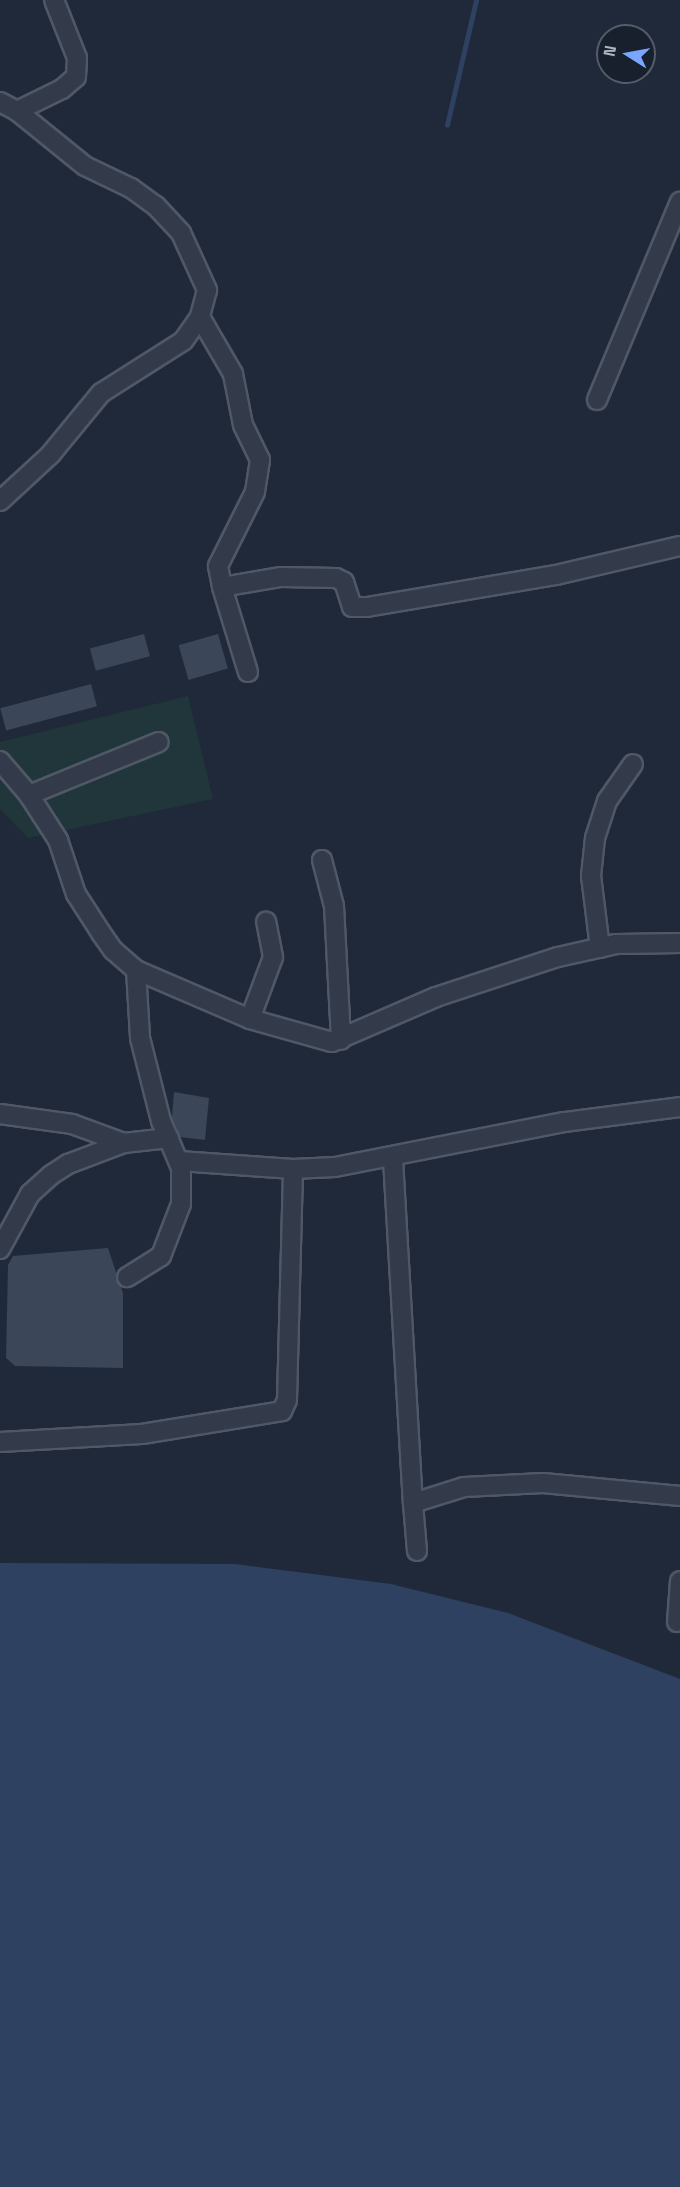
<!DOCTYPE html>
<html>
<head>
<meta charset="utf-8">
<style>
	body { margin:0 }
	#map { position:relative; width:680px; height:2187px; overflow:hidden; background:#1f2939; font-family:"Space Grotesk",sans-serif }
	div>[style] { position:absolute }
	.green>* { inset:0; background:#21363a }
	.water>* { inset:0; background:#2f4160 }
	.stream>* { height:4.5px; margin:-2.25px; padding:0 2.25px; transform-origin:2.25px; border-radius:2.25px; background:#2f4160 }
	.building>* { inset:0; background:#3b4659; transform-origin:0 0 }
	.roads { filter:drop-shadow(2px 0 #505867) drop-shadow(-2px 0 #505867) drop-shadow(0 2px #505867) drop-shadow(0 -2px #505867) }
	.minor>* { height:18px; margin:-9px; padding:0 9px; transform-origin:9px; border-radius:9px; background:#333b4a }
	span { translate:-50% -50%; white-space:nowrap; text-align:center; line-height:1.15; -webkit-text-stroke:4.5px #18202e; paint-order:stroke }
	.north { position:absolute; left:596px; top:24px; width:60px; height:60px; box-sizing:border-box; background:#18202e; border:2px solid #545c6b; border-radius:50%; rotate:281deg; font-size:16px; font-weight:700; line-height:24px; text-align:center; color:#adb5c6 }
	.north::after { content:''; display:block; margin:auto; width:21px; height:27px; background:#7aa6ff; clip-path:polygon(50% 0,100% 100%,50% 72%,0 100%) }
</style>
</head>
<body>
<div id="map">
	<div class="green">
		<div style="clip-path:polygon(188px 696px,213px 799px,28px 838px,0 809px,0 742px)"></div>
	</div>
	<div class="water">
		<div style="clip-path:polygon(0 1563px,235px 1564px,391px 1584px,508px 1613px,680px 1679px,680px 2187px,0 2187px)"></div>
	</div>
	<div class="stream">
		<div style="left:447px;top:125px;width:128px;rotate:-76.9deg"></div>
	</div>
	<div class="building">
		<div style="left:144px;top:634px;width:23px;height:56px;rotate:75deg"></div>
		<div style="left:218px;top:634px;width:36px;height:41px;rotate:74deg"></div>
		<div style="left:91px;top:684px;width:23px;height:94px;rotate:75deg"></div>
		<div style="clip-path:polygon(174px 1092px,209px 1098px,205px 1140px,180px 1137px,172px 1117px)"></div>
		<div style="clip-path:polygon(108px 1248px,123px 1293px,123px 1368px,15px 1366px,6px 1358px,8px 1265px,13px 1256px)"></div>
	</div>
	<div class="roads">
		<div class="minor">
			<div style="left:0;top:102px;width:19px;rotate:28deg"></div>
			<div style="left:17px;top:111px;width:87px;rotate:39deg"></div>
			<div style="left:85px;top:166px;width:51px;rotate:25.6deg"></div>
			<div style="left:131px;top:188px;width:31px;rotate:36deg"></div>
			<div style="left:156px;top:206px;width:37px;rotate:47deg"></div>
			<div style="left:181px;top:233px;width:63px;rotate:65.5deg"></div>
			<div style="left:207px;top:290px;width:28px;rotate:105deg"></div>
			<div style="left:200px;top:317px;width:29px;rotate:125deg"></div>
			<div style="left:183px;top:341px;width:97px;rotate:147.6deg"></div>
			<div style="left:101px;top:393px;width:80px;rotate:129.4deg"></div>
			<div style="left:50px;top:455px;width:68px;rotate:137.4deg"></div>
			<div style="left:17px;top:111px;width:50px;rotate:-26.1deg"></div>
			<div style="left:62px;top:89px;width:18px;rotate:-41deg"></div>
			<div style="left:76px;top:77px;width:19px;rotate:-87deg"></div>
			<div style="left:77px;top:58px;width:62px;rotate:-111.6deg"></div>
			<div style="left:200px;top:317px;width:66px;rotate:59.9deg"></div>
			<div style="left:233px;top:374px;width:52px;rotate:78.9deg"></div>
			<div style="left:243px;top:425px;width:39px;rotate:64deg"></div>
			<div style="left:260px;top:460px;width:32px;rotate:99deg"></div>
			<div style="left:255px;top:492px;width:83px;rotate:116.6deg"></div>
			<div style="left:218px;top:566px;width:21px;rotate:79deg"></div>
			<div style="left:597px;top:400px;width:215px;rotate:-67.3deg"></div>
			<div style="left:248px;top:672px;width:89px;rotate:-107deg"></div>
			<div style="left:222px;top:587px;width:60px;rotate:-9.6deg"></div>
			<div style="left:281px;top:577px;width:55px;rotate:1deg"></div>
			<div style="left:336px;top:578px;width:9px;rotate:27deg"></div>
			<div style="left:344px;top:582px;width:26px;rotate:72deg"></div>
			<div style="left:352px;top:607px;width:15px"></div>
			<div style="left:367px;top:607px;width:192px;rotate:-9.6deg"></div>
			<div style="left:556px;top:575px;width:127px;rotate:-13.2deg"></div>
			<div style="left:0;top:761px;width:45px;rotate:49.5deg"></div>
			<div style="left:29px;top:795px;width:54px;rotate:57.2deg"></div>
			<div style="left:58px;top:840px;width:57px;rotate:71.6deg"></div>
			<div style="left:76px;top:894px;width:46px;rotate:57.3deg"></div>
			<div style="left:101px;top:933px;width:21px;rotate:55deg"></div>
			<div style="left:113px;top:950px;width:30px;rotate:41deg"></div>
			<div style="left:136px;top:970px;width:68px;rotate:86.6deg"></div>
			<div style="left:140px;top:1038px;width:86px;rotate:75.8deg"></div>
			<div style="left:161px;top:1121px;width:51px;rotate:66.9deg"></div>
			<div style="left:181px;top:1168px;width:36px;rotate:90deg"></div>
			<div style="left:181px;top:1204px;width:56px;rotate:111deg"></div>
			<div style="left:161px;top:1256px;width:40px;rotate:148deg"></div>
			<div style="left:29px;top:795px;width:140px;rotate:-22.2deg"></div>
			<div style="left:322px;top:860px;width:48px;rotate:75.4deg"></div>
			<div style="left:334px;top:906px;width:134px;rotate:87deg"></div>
			<div style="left:600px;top:948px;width:73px;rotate:-97.1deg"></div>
			<div style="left:591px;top:876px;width:38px;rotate:-84deg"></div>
			<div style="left:595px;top:838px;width:39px;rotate:-72deg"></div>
			<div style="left:607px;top:801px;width:45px;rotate:-54.9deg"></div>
			<div style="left:136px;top:970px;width:124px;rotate:23.3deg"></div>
			<div style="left:250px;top:1019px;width:85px;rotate:15.7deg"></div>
			<div style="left:332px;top:1042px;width:113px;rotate:-23.4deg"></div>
			<div style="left:436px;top:997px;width:128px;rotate:-18.2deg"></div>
			<div style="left:558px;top:957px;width:59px;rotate:-12.6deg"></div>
			<div style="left:616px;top:944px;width:64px;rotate:-0.9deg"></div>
			<div style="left:250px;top:1019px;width:66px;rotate:-69.6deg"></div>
			<div style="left:273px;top:957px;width:36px;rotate:-101deg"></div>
			<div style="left:0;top:1114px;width:73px;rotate:7.9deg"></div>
			<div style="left:72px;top:1124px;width:55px;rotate:20.1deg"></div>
			<div style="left:124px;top:1143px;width:45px;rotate:-6.3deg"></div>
			<div style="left:393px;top:1159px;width:345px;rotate:86.7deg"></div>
			<div style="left:179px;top:1161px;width:114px;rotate:4deg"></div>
			<div style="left:293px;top:1169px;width:42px;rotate:-2.7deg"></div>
			<div style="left:335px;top:1167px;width:234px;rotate:-11.1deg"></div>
			<div style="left:565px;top:1122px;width:116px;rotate:-7.4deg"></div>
			<div style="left:0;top:1249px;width:63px;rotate:-61.4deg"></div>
			<div style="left:30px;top:1194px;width:28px;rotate:-42deg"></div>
			<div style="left:51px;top:1175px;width:20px;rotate:-33deg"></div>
			<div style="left:68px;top:1164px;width:60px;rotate:-20.6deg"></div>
			<div style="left:0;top:1442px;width:142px;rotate:-3.2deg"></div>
			<div style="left:142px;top:1434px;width:142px;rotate:-9.3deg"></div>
			<div style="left:282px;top:1411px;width:12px;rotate:-66deg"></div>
			<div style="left:287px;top:1400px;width:231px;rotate:-88.5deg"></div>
			<div style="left:417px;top:1551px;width:48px;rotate:-94.8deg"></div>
			<div style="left:413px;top:1503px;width:53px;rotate:-17.4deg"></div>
			<div style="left:464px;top:1487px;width:79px;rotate:-2.9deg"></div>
			<div style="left:543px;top:1483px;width:138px;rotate:5.4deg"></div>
			<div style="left:677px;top:1622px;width:41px;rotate:-85.8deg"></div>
		</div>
	</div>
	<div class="north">N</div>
</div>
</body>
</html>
